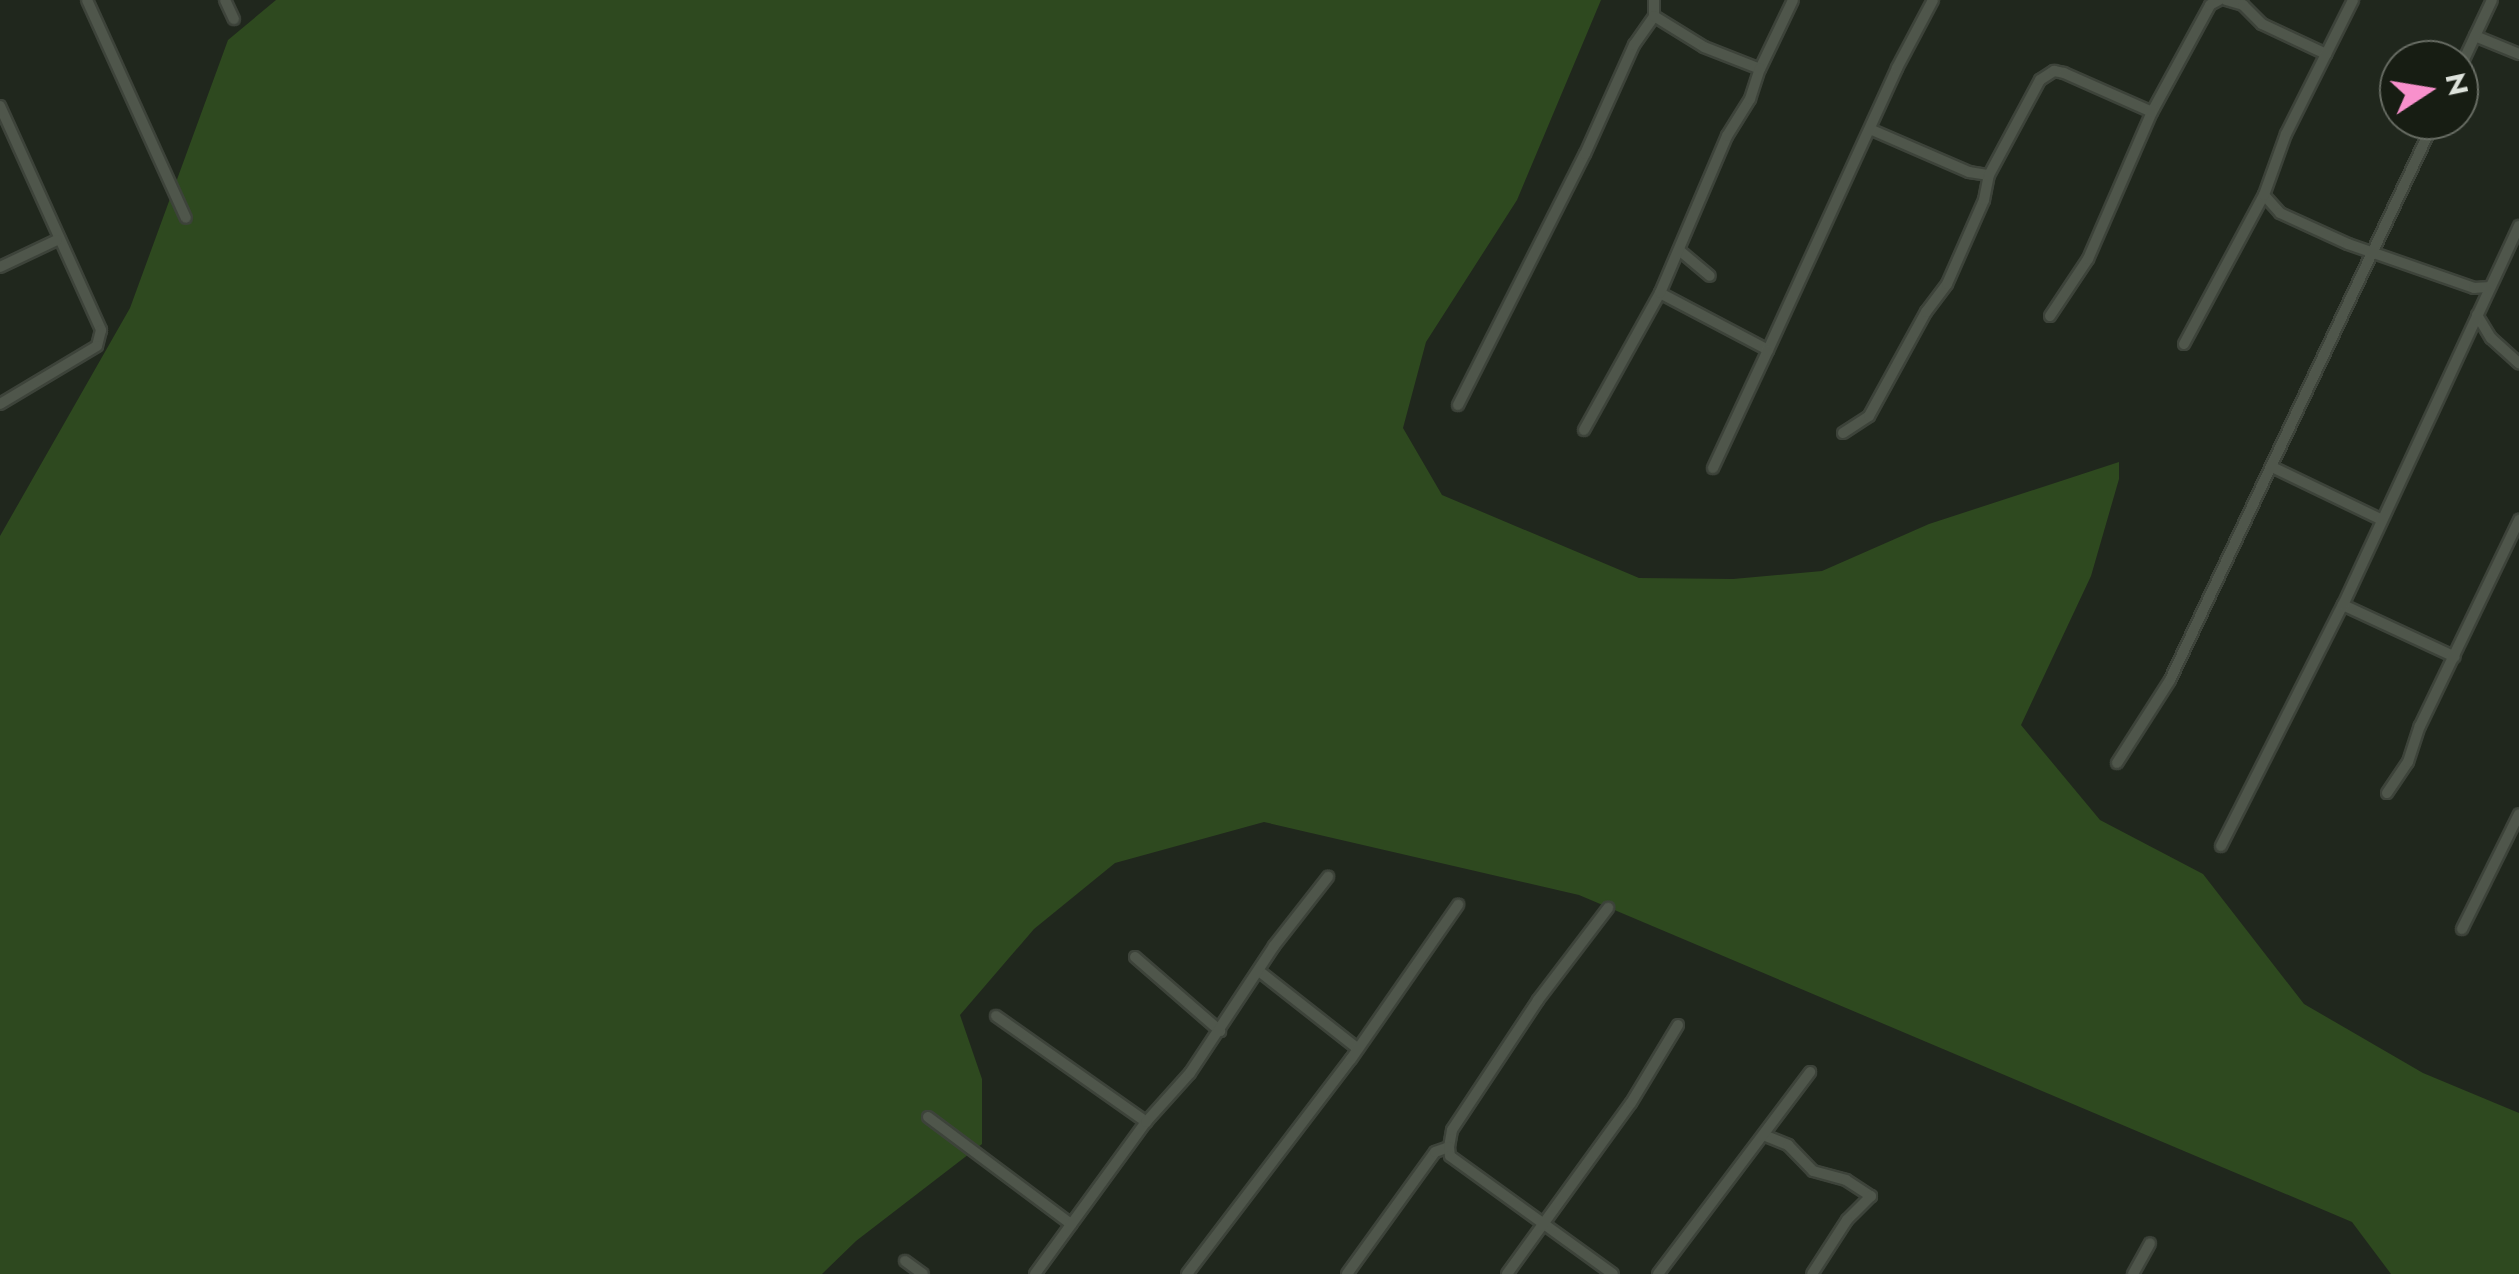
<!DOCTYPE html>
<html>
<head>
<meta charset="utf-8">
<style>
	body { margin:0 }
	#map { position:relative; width:2519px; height:1274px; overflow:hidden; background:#20271d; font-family:Jost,sans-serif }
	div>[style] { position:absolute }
	.green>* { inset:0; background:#2e491f }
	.roads { filter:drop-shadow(2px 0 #3d433a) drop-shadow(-2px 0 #3d433a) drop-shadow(0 2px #3d433a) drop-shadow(0 -2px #3d433a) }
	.minor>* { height:10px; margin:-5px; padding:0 5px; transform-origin:5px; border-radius:5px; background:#4f564b }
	span { translate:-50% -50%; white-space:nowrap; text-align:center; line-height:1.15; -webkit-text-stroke:8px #171d13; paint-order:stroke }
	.north { position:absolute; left:2379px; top:40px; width:100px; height:100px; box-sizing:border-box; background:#171d13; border:2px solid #676c63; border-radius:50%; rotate:78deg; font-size:28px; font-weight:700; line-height:40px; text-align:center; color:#dee3dc }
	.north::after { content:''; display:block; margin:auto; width:35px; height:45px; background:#f890cc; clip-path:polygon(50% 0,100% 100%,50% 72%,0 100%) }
</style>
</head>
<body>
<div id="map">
	<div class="green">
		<div style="clip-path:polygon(276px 0,1601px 0,1517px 200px,1426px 342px,1403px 428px,1442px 495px,1639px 578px,1733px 579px,1822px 571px,1929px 524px,2119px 462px,2119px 479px,2091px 576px,2021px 725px,2100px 820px,2203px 874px,2304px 1004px,2423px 1073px,2519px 1113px,2519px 1274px,2391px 1274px,2352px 1222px,1579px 895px,1264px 822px,1115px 863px,1034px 929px,960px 1015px,982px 1079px,982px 1144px,856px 1241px,822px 1274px,0 1274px,0 536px,130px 308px,228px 40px)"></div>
	</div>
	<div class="roads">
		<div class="minor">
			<div style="left:87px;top:0;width:239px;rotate:65.6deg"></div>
			<div style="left:225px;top:0;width:21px;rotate:65deg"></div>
			<div style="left:2226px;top:0;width:18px;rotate:16deg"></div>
			<div style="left:2243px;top:5px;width:27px;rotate:45deg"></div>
			<div style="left:2262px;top:24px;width:71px;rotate:25.1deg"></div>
			<div style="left:1654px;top:16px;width:16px;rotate:-90deg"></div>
			<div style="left:2475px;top:36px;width:48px;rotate:22.2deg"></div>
			<div style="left:2459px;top:70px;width:77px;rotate:-64.8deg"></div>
			<div style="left:0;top:106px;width:246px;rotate:65.7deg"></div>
			<div style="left:101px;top:330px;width:16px;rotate:104deg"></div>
			<div style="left:97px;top:346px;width:113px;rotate:149.1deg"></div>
			<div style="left:1872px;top:130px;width:106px;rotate:23.4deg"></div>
			<div style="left:1969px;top:172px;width:20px;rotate:9deg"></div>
			<div style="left:2264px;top:195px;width:24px;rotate:48deg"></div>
			<div style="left:2280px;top:213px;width:75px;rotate:24.5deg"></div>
			<div style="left:2348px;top:244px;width:133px;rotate:19.2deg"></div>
			<div style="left:2474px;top:288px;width:16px;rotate:-4deg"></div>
			<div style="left:1679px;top:250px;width:40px;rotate:40deg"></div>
			<div style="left:0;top:267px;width:63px;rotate:-25.3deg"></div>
			<div style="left:1660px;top:293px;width:122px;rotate:27.8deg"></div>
			<div style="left:1768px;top:350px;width:310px;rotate:-65.4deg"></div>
			<div style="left:1897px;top:68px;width:77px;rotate:-62.1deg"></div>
			<div style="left:2477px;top:315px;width:27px;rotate:59deg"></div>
			<div style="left:2491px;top:338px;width:38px;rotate:42deg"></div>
			<div style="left:2050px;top:316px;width:69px;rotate:-56.3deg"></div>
			<div style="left:2088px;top:259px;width:160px;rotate:-66.5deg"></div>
			<div style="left:2152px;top:112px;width:122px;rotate:-61.5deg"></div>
			<div style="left:2210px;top:5px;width:10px;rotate:-29deg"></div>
			<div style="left:2184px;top:344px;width:169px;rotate:-61.8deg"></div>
			<div style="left:2264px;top:195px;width:65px;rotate:-70.2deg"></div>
			<div style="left:2286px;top:134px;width:150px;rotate:-63.4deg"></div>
			<div style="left:1458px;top:405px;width:281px;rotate:-63.2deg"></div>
			<div style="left:1585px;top:154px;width:120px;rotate:-65.8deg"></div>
			<div style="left:1634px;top:45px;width:35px;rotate:-55deg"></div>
			<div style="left:1654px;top:16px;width:59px;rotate:31.8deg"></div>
			<div style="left:1704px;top:47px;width:60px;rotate:21.4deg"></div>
			<div style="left:1760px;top:69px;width:76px;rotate:-64.4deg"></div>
			<div style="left:1584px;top:430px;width:157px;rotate:-61deg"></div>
			<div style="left:1660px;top:293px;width:171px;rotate:-66.9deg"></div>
			<div style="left:1727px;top:136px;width:44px;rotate:-58.1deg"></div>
			<div style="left:1750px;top:99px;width:32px;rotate:-72deg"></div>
			<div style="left:1843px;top:433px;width:31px;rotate:-33deg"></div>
			<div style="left:1869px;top:416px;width:119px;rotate:-61.3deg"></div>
			<div style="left:1926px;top:312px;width:35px;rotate:-53deg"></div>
			<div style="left:1947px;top:284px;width:92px;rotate:-66.2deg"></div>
			<div style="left:1984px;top:200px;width:25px;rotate:-79deg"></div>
			<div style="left:1989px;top:175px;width:108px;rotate:-61.8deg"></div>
			<div style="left:2040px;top:80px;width:17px;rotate:-33deg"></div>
			<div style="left:2054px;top:71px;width:10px;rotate:11deg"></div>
			<div style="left:2064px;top:73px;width:96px;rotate:23.9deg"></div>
			<div style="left:2272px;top:467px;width:122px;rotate:25.7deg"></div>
			<div style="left:1713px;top:468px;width:130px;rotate:-65deg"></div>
			<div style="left:2343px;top:605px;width:123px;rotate:24.9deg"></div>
			<div style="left:2117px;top:763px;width:98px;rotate:-57.4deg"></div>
			<div style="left:2170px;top:680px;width:620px;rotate:-64.68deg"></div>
			<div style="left:2387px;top:793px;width:37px;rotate:-56deg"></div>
			<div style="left:2408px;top:762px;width:38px;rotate:-72deg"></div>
			<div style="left:2420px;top:726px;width:229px;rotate:-64.3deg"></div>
			<div style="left:2221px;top:846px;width:270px;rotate:-63.2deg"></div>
			<div style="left:2343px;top:605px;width:418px;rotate:-65.1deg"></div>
			<div style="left:2462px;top:929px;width:128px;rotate:-63.6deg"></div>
			<div style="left:1135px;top:957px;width:113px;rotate:41deg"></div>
			<div style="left:1259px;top:971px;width:125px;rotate:38.2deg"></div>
			<div style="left:996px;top:1016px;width:184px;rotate:35.2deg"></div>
			<div style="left:928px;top:1117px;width:179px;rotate:36.8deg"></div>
			<div style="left:1766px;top:1136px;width:24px;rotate:22deg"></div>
			<div style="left:1788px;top:1145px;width:36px;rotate:46deg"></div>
			<div style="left:1813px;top:1171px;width:34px;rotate:15deg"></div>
			<div style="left:1846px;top:1180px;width:30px;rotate:33deg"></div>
			<div style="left:1871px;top:1196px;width:34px;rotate:135deg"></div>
			<div style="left:1847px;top:1220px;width:64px;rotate:122.9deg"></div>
			<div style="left:1449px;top:1147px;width:17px;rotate:-80deg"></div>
			<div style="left:1452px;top:1130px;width:156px;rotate:-56.5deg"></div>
			<div style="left:1538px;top:1000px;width:116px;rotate:-52.7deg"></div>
			<div style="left:905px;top:1261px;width:22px;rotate:36deg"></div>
			<div style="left:1035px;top:1274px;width:188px;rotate:-53.9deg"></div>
			<div style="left:1146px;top:1122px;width:66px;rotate:-48.1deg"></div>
			<div style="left:1190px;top:1073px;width:152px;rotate:-56.5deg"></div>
			<div style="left:1274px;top:946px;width:88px;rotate:-52deg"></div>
			<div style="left:1187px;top:1274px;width:270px;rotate:-52.7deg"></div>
			<div style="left:1351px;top:1059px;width:188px;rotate:-55.2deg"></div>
			<div style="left:1347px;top:1274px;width:150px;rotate:-54.2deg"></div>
			<div style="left:1435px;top:1152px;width:15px;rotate:-20deg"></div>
			<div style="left:1449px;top:1147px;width:9px;rotate:84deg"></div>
			<div style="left:1450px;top:1156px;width:201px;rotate:35.9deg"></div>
			<div style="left:1507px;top:1274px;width:211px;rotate:-54.1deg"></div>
			<div style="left:1631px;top:1103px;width:91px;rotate:-58.9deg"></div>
			<div style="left:1658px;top:1274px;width:253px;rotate:-53deg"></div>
			<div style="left:2133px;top:1274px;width:35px;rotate:-61deg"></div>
		</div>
	</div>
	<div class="north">N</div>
</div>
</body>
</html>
